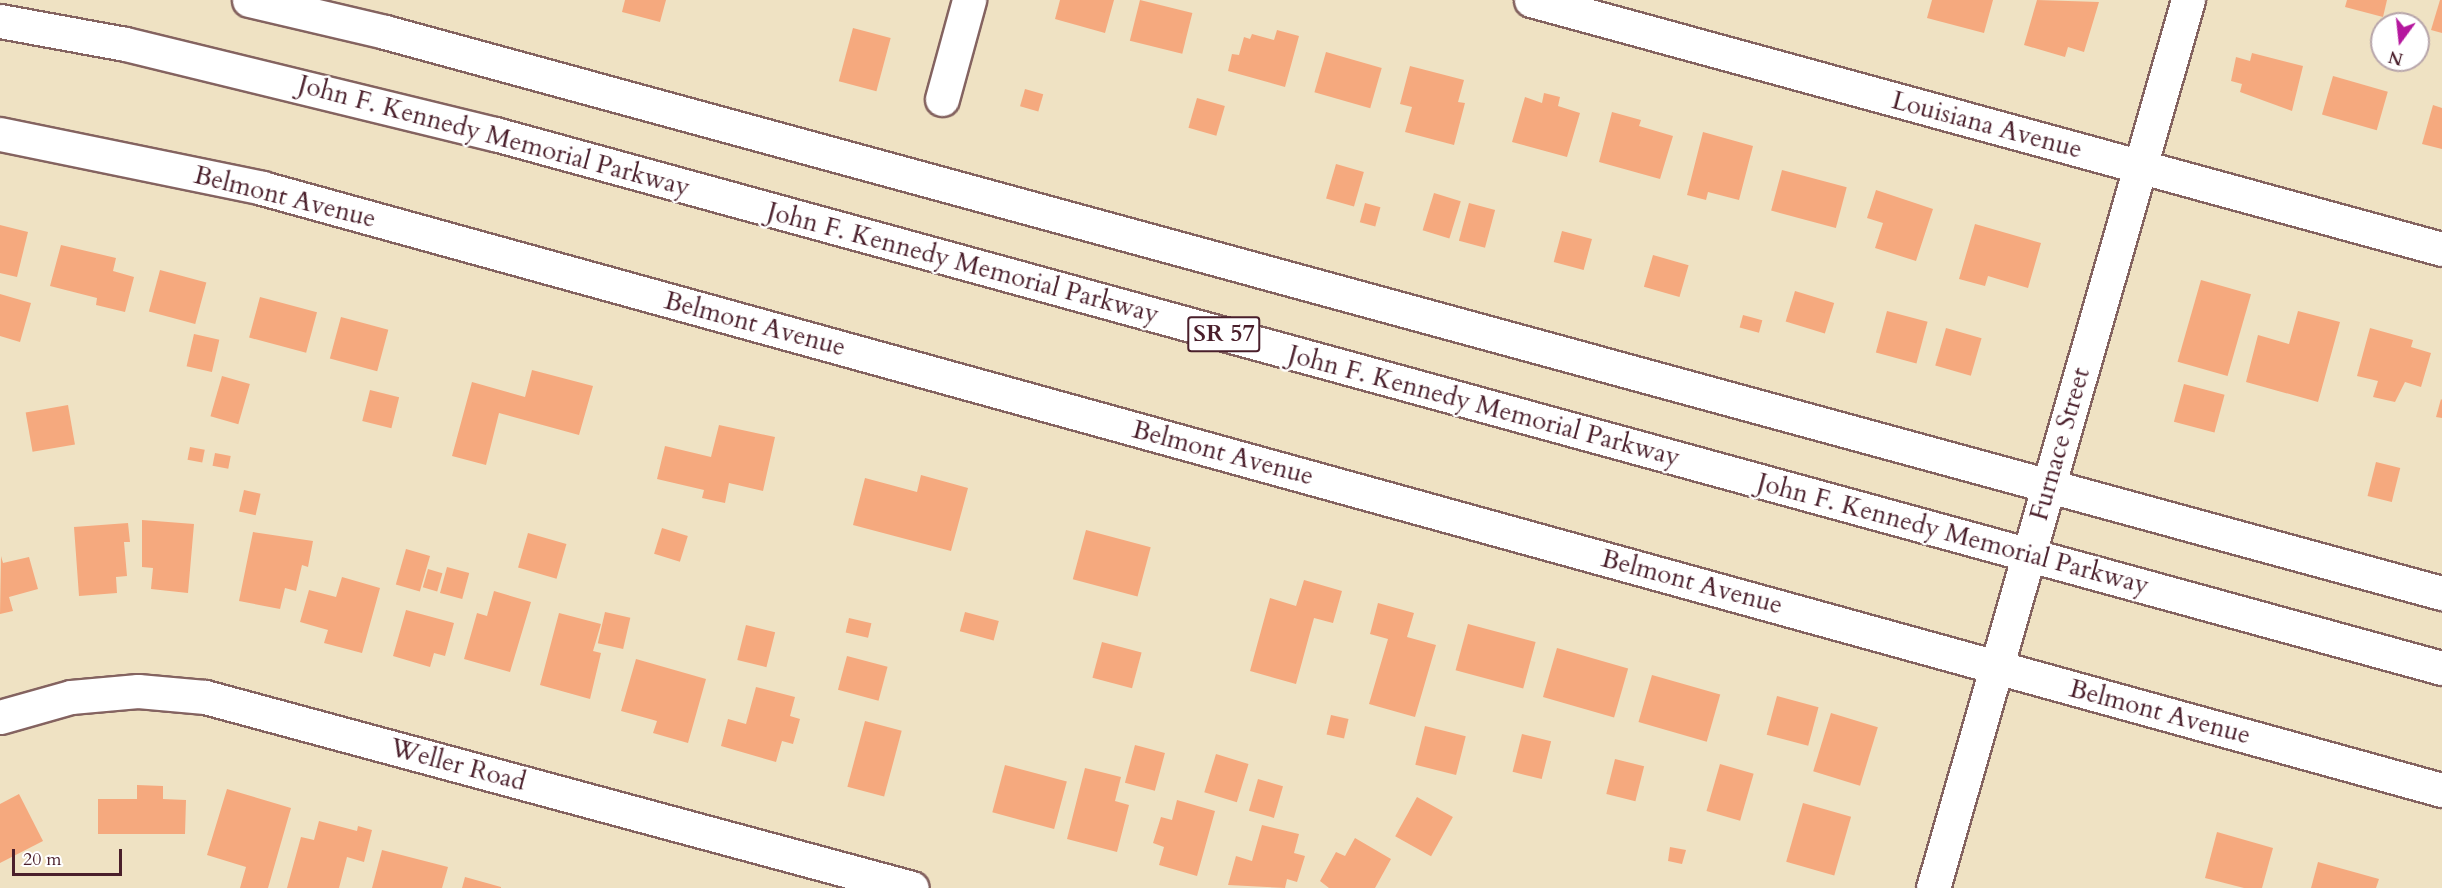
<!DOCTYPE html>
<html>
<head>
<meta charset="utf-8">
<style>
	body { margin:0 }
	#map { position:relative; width:2442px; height:888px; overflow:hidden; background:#efe2c3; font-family:Cardo,serif }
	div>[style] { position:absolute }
	.building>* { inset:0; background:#f5a97e; transform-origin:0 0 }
	.roads { filter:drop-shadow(2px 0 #846360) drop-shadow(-2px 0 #846360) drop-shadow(0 2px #846360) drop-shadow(0 -2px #846360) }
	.minor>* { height:33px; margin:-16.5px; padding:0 16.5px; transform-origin:16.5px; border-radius:16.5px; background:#fff }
	.highway>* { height:33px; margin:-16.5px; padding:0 16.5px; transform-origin:16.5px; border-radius:16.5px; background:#fff }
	span { translate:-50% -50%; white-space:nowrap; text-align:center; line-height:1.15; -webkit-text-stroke:5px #fff; paint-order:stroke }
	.shield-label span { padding:2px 4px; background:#fff; border:2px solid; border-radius:4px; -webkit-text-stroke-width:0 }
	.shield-label { font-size:24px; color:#4a1f2b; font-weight:700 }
	.street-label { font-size:26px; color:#4a1f2b }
	.north { position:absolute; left:2370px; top:12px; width:60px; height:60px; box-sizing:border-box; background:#fff; border:2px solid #b7a5aa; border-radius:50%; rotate:195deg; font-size:16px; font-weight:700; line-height:24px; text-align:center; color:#4a1f2b }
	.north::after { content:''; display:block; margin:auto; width:21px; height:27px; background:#b5179e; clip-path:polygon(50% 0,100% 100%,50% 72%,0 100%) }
	.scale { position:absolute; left:12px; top:849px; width:110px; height:27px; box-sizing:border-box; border:3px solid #4a1f2b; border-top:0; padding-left:8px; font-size:18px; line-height:21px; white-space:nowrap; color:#4a1f2b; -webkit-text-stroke:4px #fff; paint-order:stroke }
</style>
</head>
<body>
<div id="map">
	<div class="building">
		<div style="clip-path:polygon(625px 0,666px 0,660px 22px,622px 12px)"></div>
		<div style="clip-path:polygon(1060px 0,1114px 0,1105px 33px,1055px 19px)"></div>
		<div style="left:1140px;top:0;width:54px;height:42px;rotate:14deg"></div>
		<div style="clip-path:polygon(1932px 0,1993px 0,1984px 33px,1927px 18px)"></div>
		<div style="clip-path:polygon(2037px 0,2099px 2px,2084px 52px,2068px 47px,2065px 57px,2024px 45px)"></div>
		<div style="clip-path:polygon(2347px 0,2387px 0,2383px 17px,2345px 7px)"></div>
		<div style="clip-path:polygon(2440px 0,2442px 0,2442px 33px,2431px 30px)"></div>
		<div style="left:853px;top:28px;width:39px;height:55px;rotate:15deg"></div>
		<div style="clip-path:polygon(1277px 30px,1299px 36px,1285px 87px,1228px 71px,1232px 54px,1239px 55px,1244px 37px,1250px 39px,1252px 34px,1274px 40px)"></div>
		<div style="left:1326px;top:52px;width:58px;height:42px;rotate:16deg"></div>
		<div style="clip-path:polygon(2252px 53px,2303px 66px,2292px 111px,2240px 92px,2242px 84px,2231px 81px,2236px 57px,2250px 61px)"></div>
		<div style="clip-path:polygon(1410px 66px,1464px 80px,1458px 102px,1465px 103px,1454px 145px,1405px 132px,1412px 107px,1400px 104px)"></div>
		<div style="left:2333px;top:76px;width:57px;height:40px;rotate:16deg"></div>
		<div style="left:1025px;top:89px;width:19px;height:18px;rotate:16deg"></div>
		<div style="clip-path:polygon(1544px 93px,1560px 97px,1558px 106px,1580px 113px,1567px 157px,1512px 142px,1525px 97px,1542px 103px)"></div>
		<div style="left:1197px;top:98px;width:29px;height:31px;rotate:16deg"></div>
		<div style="clip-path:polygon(2433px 105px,2442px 108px,2442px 149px,2422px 144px)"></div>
		<div style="clip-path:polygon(1612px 112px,1641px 120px,1639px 126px,1673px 136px,1660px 179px,1599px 162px)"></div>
		<div style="clip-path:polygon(1703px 132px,1753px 146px,1739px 200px,1708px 192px,1706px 200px,1687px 195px)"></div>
		<div style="left:1336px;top:164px;width:29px;height:36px;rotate:16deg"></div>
		<div style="left:1782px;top:170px;width:67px;height:42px;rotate:15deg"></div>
		<div style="clip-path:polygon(1876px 190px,1933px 209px,1916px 261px,1875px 248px,1883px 223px,1867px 218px)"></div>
		<div style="left:1434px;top:193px;width:28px;height:39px;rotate:17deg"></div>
		<div style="left:1365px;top:203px;width:16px;height:20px;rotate:15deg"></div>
		<div style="left:1469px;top:203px;width:27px;height:39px;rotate:15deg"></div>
		<div style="clip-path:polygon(1975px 224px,2041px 243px,2028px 288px,1988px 276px,1985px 286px,1959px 279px)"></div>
		<div style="clip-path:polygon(0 225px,28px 232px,17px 277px,0 273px)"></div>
		<div style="left:1562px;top:231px;width:31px;height:32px;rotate:15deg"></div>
		<div style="clip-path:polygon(61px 245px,116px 258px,113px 271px,134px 277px,125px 312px,96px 305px,97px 298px,50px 286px)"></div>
		<div style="left:1653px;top:255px;width:37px;height:33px;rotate:16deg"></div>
		<div style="left:160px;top:270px;width:48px;height:43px;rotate:15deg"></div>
		<div style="left:2201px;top:280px;width:52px;height:85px;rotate:16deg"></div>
		<div style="left:1795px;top:291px;width:41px;height:32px;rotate:17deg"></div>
		<div style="clip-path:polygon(0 294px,31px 303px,20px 342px,0 336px)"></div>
		<div style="left:260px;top:297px;width:59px;height:42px;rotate:15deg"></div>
		<div style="left:1887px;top:311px;width:42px;height:43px;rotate:15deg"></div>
		<div style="clip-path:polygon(2298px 311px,2340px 322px,2318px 402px,2246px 382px,2258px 335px,2289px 344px)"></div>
		<div style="left:1743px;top:315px;width:20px;height:13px;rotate:15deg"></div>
		<div style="left:341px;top:317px;width:49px;height:43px;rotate:15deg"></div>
		<div style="left:1946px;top:328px;width:37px;height:39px;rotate:16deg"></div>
		<div style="clip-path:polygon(2370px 328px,2413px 340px,2411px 347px,2431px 353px,2421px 387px,2405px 382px,2395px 402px,2373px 397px,2378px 381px,2357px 376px)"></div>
		<div style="left:194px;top:334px;width:26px;height:33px;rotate:13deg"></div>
		<div style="clip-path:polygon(532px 370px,593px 386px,579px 435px,499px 413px,486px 465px,452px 456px,472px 382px,525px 397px)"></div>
		<div style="left:222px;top:376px;width:29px;height:42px;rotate:16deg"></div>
		<div style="left:2184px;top:384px;width:42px;height:39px;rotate:15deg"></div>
		<div style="left:370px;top:390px;width:30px;height:32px;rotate:14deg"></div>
		<div style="clip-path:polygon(2441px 399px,2442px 400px,2442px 418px,2436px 417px)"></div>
		<div style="left:68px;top:405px;width:40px;height:43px;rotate:80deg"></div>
		<div style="clip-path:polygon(719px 425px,775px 437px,763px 491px,729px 483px,725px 503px,702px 498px,704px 490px,657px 479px,665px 446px,711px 457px)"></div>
		<div style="left:190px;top:447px;width:15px;height:13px;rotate:11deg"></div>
		<div style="left:215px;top:453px;width:16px;height:13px;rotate:11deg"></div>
		<div style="left:2376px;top:462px;width:25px;height:35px;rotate:14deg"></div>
		<div style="clip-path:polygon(921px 475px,968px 488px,951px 551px,853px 525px,865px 478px,917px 492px)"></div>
		<div style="left:244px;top:490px;width:17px;height:22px;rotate:13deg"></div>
		<div style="clip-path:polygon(142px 520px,194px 524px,188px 593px,151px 589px,153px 568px,142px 567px)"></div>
		<div style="clip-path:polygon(128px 523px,130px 542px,124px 542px,127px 576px,116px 577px,117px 593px,79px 596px,74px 527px)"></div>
		<div style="left:662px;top:528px;width:27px;height:27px;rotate:17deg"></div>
		<div style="left:1086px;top:530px;width:67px;height:51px;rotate:15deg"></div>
		<div style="clip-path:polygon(253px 532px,313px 541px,308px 567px,302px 565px,296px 591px,285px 588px,280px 609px,239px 601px)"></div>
		<div style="left:528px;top:533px;width:40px;height:36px;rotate:16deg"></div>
		<div style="left:406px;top:549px;width:25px;height:37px;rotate:16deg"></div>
		<div style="clip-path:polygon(1px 556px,3px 563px,29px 557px,38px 589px,9px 597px,13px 611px,0 614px)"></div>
		<div style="left:447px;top:567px;width:23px;height:27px;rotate:15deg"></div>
		<div style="left:428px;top:569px;width:15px;height:19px;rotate:16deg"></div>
		<div style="clip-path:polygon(342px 577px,380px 588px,362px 653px,324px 643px,328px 630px,300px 622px,309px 590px,336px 597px)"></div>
		<div style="clip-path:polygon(1304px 580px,1342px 591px,1333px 623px,1314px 618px,1296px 684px,1250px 671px,1270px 598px,1296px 606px)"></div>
		<div style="clip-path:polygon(494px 591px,531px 602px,510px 672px,464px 659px,477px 613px,487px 616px)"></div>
		<div style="clip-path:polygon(1378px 603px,1414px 613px,1407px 637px,1436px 645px,1415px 717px,1369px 704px,1388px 639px,1370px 634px)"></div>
		<div style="clip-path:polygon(406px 610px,454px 623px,445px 656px,434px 653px,430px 667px,393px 656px)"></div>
		<div style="left:605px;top:612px;width:26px;height:32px;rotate:13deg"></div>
		<div style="left:965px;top:612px;width:35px;height:20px;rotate:15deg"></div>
		<div style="clip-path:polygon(559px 613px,601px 624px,593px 651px,601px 653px,590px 699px,540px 685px)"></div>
		<div style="left:849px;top:618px;width:23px;height:15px;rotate:13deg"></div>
		<div style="left:1468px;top:624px;width:70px;height:48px;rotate:15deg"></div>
		<div style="left:746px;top:625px;width:30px;height:36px;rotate:14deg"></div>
		<div style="left:1102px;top:642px;width:41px;height:37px;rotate:15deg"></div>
		<div style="left:1557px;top:648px;width:74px;height:51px;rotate:16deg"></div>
		<div style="left:847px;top:656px;width:42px;height:35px;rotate:15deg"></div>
		<div style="clip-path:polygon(636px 659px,706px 679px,688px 743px,653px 733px,657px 721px,621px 711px)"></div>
		<div style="left:1652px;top:675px;width:71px;height:49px;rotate:16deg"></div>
		<div style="clip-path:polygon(756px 687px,795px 697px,790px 716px,800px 719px,793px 744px,782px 741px,776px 762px,721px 746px,728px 719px,746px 724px)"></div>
		<div style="left:1777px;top:696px;width:43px;height:40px;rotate:15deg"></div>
		<div style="left:1831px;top:713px;width:49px;height:61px;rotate:17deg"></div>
		<div style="left:1331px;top:715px;width:18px;height:20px;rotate:13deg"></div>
		<div style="left:865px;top:721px;width:38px;height:68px;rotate:15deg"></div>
		<div style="left:1425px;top:726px;width:42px;height:40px;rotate:14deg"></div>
		<div style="left:1522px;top:734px;width:30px;height:39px;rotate:14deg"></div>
		<div style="left:1135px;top:745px;width:31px;height:39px;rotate:15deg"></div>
		<div style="left:1216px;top:754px;width:34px;height:40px;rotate:17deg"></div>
		<div style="left:1615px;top:759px;width:30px;height:36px;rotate:14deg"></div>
		<div style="left:1720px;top:764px;width:35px;height:49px;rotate:16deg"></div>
		<div style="left:1005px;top:765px;width:64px;height:49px;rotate:15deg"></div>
		<div style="clip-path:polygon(1085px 768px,1121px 777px,1115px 801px,1129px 805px,1117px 852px,1067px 839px)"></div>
		<div style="left:1258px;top:779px;width:26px;height:33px;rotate:16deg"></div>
		<div style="clip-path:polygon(137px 785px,163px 786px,163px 799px,186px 800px,185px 834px,98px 834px,98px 799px,137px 799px)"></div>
		<div style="clip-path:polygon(227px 789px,291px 808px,268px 888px,240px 888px,246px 867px,207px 855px)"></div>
		<div style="clip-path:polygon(19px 794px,43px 841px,0 863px,0 804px)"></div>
		<div style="left:1417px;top:797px;width:41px;height:45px;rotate:29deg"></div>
		<div style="clip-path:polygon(1177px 800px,1215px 811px,1197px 876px,1159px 865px,1164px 847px,1153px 843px,1161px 817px,1172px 820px)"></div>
		<div style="left:1803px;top:803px;width:50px;height:61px;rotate:16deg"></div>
		<div style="clip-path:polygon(319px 821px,357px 831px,358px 826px,372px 830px,364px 862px,347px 857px,339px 888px,287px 888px,301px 837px,314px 840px)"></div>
		<div style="clip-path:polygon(1262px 825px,1299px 834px,1294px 853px,1305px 856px,1297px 882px,1287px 879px,1285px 888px,1228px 885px,1236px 856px,1252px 861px)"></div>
		<div style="clip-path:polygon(2217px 832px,2273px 848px,2262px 888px,2244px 888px,2205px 878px)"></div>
		<div style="clip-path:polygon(1355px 838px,1391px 859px,1375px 888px,1329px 888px,1320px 881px,1336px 852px,1345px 856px)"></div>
		<div style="clip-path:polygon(1670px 847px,1686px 850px,1682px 864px,1668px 861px)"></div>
		<div style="clip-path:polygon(382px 850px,448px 867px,442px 888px,372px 888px)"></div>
		<div style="clip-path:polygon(2318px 862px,2379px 879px,2376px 888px,2311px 888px)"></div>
		<div style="clip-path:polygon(465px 877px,501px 887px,501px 888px,462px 888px)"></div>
	</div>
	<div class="roads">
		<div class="minor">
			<div style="left:1531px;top:0;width:944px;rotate:15.29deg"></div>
			<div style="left:942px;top:99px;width:103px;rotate:-74.7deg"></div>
			<div style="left:0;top:134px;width:268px;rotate:11.6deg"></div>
			<div style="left:262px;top:188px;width:2262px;rotate:15.44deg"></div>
			<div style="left:0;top:717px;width:74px;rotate:-15.7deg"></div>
			<div style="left:71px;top:697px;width:67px;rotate:-5.1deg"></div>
			<div style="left:138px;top:691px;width:67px;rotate:5.1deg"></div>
			<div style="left:205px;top:697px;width:732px;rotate:15.12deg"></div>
			<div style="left:1933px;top:888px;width:924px;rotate:-73.98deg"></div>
		</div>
		<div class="highway">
			<div style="left:249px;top:0;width:140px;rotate:13.2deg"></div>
			<div style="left:385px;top:32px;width:2132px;rotate:15.26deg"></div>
			<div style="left:0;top:21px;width:127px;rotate:10.4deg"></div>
			<div style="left:125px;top:44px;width:381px;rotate:13.7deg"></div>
			<div style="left:495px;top:134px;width:2019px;rotate:15.34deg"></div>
		</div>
	</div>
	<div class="shield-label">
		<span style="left:1224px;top:334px">SR 57</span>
	</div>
	<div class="street-label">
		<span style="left:1987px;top:125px;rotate:15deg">Louisiana Avenue</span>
		<span style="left:494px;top:136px;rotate:15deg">John F. Kennedy Memorial Parkway</span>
		<span style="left:285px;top:197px;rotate:14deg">Belmont Avenue</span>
		<span style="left:963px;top:263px;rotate:15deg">John F. Kennedy Memorial Parkway</span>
		<span style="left:755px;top:324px;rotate:15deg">Belmont Avenue</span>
		<span style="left:1484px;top:406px;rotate:15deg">John F. Kennedy Memorial Parkway</span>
		<span style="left:2060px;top:444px;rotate:-74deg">Furnace Street</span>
		<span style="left:1223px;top:453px;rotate:15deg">Belmont Avenue</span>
		<span style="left:1953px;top:534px;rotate:15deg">John F. Kennedy Memorial Parkway</span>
		<span style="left:1692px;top:582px;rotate:15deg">Belmont Avenue</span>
		<span style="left:2160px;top:712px;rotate:15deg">Belmont Avenue</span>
		<span style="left:458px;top:765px;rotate:15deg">Weller Road</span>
	</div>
	<div class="north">N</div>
	<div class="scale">20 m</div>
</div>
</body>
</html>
